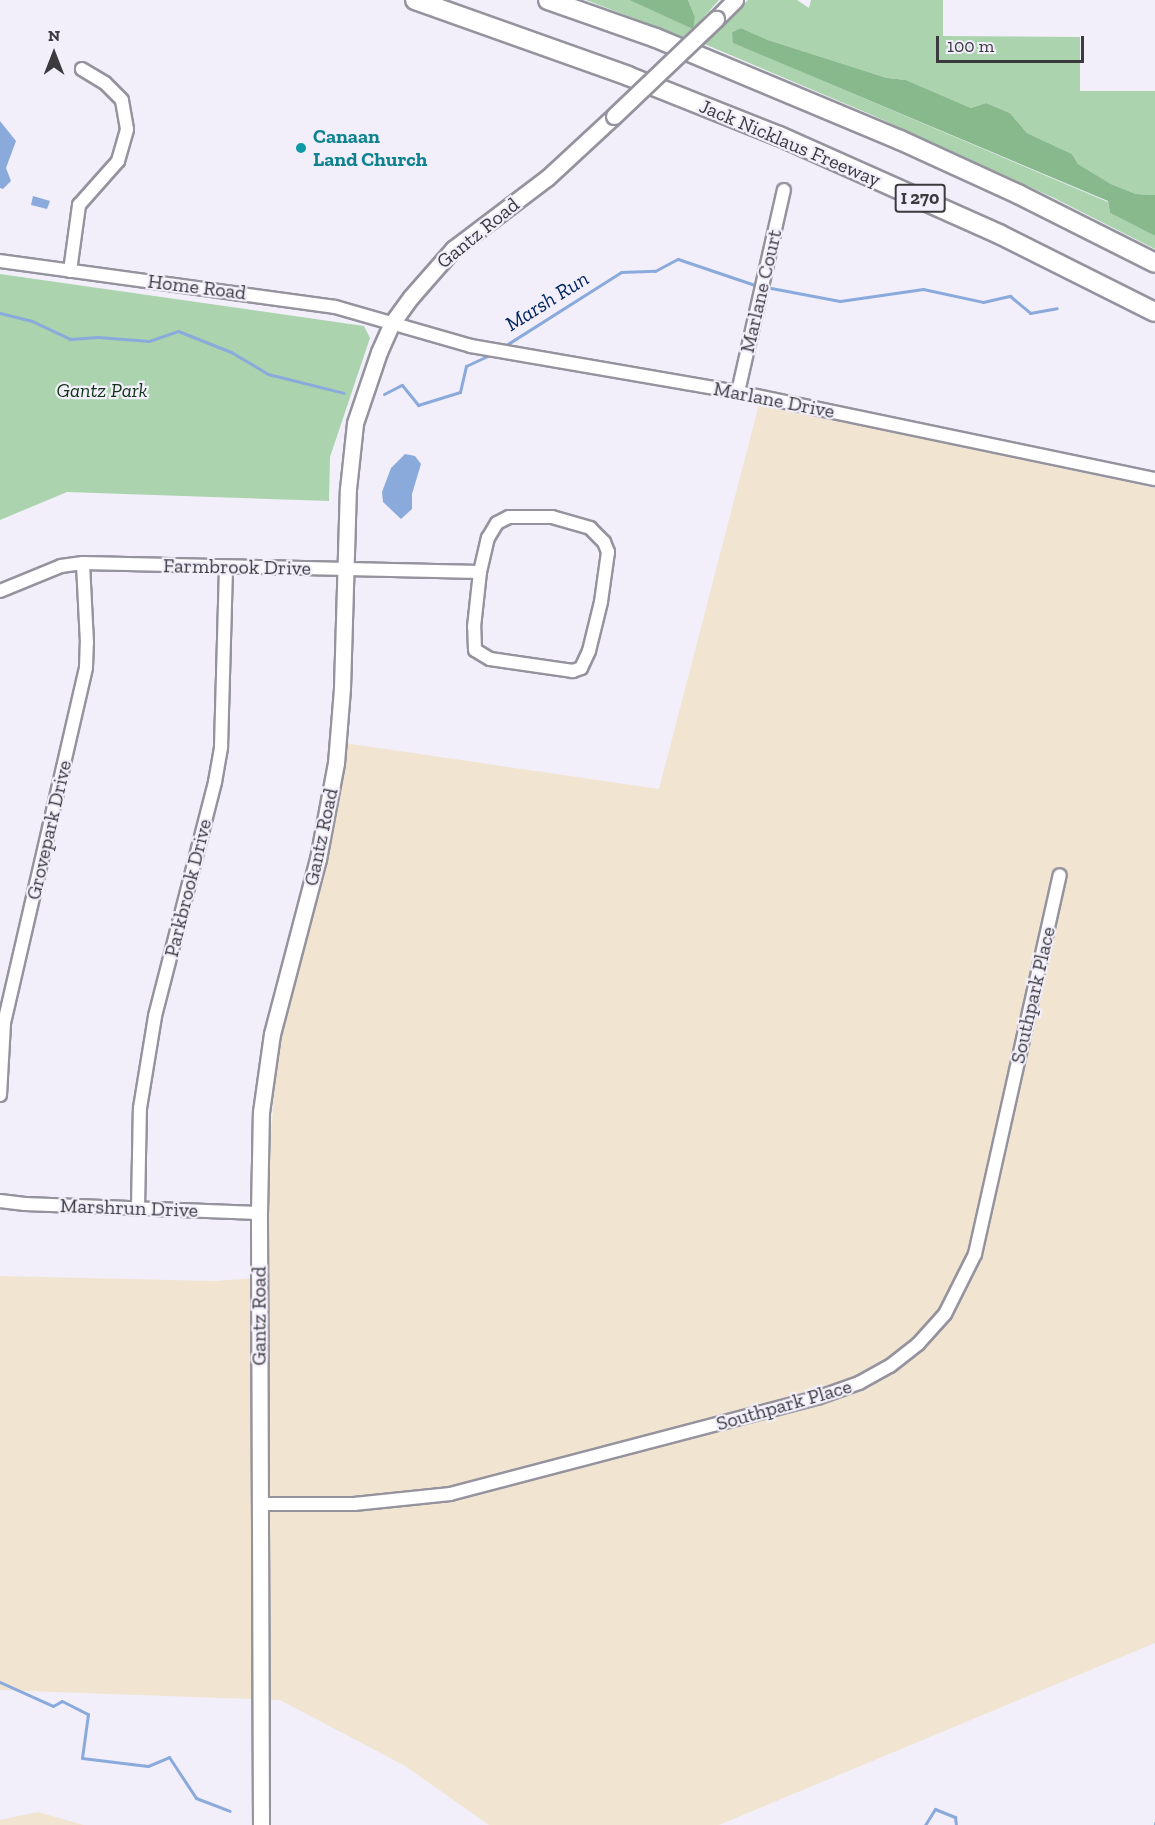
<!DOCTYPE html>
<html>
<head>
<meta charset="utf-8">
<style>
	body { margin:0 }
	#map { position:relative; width:1155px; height:1825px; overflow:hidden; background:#f2effb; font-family:"Zilla Slab",serif }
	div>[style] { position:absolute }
	.industrial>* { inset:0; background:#f1e5d1 }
	.green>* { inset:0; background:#abd4ae }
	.forest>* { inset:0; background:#88b98d }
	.water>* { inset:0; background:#8aaadc }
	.stream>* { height:3px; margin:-1.5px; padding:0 1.5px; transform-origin:1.5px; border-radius:1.5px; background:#8aaadc }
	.roads { filter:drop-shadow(2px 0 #95939e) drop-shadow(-2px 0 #95939e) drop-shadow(0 2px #95939e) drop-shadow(0 -2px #95939e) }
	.minor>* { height:12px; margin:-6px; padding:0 6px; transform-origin:6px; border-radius:6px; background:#fff }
	.major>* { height:15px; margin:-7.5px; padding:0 7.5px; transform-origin:7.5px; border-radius:7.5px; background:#fff }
	.highway>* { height:18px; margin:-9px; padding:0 9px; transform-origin:9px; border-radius:9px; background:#fff }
	.bridges { filter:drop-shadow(2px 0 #95939e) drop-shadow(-2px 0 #95939e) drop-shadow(0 2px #95939e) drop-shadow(0 -2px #95939e) }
	.major-bridge>* { height:15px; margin:-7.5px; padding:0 7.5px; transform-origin:7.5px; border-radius:7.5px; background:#fff }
	.dots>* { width:16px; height:16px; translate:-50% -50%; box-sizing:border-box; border:3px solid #f2effb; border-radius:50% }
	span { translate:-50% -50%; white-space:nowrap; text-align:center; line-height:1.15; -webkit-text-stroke:4.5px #f2effb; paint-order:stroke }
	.shield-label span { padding:2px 4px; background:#f2effb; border:2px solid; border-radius:4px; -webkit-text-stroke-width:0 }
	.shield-label { font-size:18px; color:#3b3a3f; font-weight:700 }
	.culture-label { font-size:20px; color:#0d838f; font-weight:700 }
	.left { translate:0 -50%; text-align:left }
	.street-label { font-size:20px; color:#3b3a3f }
	.park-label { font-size:20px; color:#0f3315; font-style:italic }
	.water-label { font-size:21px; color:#002761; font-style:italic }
	.north { position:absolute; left:24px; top:24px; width:60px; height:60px; -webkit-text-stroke:4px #f2effb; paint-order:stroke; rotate:0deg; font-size:16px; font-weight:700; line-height:24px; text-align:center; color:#3b3a3f }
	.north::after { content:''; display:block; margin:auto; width:21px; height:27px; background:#3b3a3f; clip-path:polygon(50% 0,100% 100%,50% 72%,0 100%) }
	.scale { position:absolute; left:936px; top:36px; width:148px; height:27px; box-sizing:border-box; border:3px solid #3b3a3f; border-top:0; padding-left:8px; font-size:18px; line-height:21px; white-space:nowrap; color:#3b3a3f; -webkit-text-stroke:4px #f2effb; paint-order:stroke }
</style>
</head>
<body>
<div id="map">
	<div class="industrial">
		<div style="clip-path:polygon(759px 404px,1155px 488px,1155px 1643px,719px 1825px,489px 1825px,405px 1766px,280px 1700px,0 1690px,0 1276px,215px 1281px,268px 1277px,266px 1204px,276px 1066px,345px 743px,659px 789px)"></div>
		<div style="clip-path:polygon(38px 1812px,84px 1825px,0 1825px,0 1820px)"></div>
	</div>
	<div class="green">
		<div style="clip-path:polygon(586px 0,629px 0,692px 28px,695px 17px,688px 0,719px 0,693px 29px,683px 37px)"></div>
		<div style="clip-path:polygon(748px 0,797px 0,809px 8px,811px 0,943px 0,943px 36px,1080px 37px,1080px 91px,1155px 91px,1155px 195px,1136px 194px,1111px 184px,1078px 164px,1072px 154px,1027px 133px,1010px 113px,986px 103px,971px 108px,906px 80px,887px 78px,768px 40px,741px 28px,732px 32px,734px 43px,1108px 202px,1110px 213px,1155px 236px,1155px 249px,1054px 198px,872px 115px,702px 43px)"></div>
		<div style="clip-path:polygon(0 274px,364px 326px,370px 338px,330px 457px,329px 501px,67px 492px,0 520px)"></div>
	</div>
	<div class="forest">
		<div style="clip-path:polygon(629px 0,688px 0,695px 17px,693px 29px)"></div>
		<div style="clip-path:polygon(741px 28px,768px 40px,887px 78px,906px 80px,971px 108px,986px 103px,1010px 113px,1027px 133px,1072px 154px,1078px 164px,1111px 184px,1136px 194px,1155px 195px,1155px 236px,1110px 213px,1108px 201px,733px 43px,732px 32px)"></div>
	</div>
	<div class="water">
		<div style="clip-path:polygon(0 121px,16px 141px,6px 168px,11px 181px,3px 189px,0 188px)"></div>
		<div style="clip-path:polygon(33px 196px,50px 201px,47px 209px,31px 205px)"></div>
		<div style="clip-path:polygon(405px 454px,415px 456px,421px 464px,412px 494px,412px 509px,401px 519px,383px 502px,382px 492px,391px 468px)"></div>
	</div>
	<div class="stream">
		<div style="left:771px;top:288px;width:70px;rotate:10.7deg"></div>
		<div style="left:840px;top:301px;width:84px;rotate:-8.2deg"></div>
		<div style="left:923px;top:289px;width:61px;rotate:12.2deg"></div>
		<div style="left:983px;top:302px;width:28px;rotate:-13deg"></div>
		<div style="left:1010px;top:296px;width:26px;rotate:40deg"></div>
		<div style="left:1030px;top:313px;width:27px;rotate:-10deg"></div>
		<div style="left:0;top:313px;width:33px;rotate:14deg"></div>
		<div style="left:32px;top:321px;width:42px;rotate:25.3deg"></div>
		<div style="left:70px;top:339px;width:28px;rotate:-4deg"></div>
		<div style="left:98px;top:337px;width:51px;rotate:4.5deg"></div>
		<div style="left:149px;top:341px;width:31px;rotate:-19deg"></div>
		<div style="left:178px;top:331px;width:57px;rotate:21.6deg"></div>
		<div style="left:231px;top:352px;width:43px;rotate:30.7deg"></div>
		<div style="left:268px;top:374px;width:78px;rotate:14deg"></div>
		<div style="left:503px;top:347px;width:140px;rotate:-32.4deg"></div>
		<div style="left:621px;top:272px;width:34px;rotate:-2deg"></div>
		<div style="left:655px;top:271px;width:26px;rotate:-28deg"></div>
		<div style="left:678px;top:259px;width:81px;rotate:18.7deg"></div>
		<div style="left:384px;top:394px;width:20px;rotate:-27deg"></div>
		<div style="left:402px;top:385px;width:26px;rotate:51deg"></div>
		<div style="left:418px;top:405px;width:44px;rotate:-17.2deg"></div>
		<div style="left:460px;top:392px;width:27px;rotate:-77deg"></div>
		<div style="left:466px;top:366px;width:29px;rotate:-25deg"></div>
		<div style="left:0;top:1682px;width:58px;rotate:24.4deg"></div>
		<div style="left:53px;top:1706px;width:10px;rotate:-29deg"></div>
		<div style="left:62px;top:1701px;width:29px;rotate:27deg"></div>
		<div style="left:88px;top:1714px;width:44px;rotate:97.8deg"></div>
		<div style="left:82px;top:1758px;width:66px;rotate:6.9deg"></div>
		<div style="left:148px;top:1766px;width:23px;rotate:-23deg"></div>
		<div style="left:169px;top:1757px;width:49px;rotate:56.6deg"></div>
		<div style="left:196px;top:1798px;width:36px;rotate:21deg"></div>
		<div style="left:925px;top:1825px;width:19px;rotate:-58deg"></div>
		<div style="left:935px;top:1809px;width:22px;rotate:22deg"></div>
		<div style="left:955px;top:1817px;width:8px;rotate:83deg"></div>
		<div style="left:1155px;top:1825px;width:2px;rotate:-90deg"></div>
	</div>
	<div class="roads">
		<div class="minor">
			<div style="left:0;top:261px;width:338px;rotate:7.8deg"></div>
			<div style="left:335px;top:307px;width:141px;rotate:16deg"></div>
			<div style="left:471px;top:346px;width:271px;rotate:9.8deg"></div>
			<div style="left:738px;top:392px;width:426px;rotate:11.8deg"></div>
			<div style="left:70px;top:271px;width:67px;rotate:-82.2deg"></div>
			<div style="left:79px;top:205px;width:59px;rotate:-48.4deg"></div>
			<div style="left:118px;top:161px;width:33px;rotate:-74deg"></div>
			<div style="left:127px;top:129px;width:29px;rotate:-100deg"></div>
			<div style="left:122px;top:100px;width:24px;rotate:-135deg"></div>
			<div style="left:105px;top:83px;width:27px;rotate:-149deg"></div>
			<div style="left:738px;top:392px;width:207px;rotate:-77.2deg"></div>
			<div style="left:509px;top:517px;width:43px"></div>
			<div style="left:552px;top:517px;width:40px;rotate:16deg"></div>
			<div style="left:590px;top:528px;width:20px;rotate:45deg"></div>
			<div style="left:604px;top:542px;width:11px;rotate:68deg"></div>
			<div style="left:608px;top:552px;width:50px;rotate:98deg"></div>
			<div style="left:601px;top:602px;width:50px;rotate:103.8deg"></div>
			<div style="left:589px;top:651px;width:19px;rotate:115deg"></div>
			<div style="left:581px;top:668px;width:9px;rotate:159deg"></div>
			<div style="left:573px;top:671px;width:70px;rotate:-171.8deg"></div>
			<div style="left:504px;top:661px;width:14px;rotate:-172deg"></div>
			<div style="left:490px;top:659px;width:17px;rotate:-149deg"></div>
			<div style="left:475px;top:650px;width:23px;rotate:-92deg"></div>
			<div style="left:474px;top:627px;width:55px;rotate:-83.8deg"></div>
			<div style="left:480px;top:572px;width:35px;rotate:-77deg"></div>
			<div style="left:488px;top:538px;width:17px;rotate:-59deg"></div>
			<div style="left:497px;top:523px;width:13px;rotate:-27deg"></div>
			<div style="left:0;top:591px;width:66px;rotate:-22.3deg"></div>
			<div style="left:61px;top:566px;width:22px;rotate:-8deg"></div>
			<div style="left:83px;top:563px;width:397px;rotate:1.3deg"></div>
			<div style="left:0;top:1095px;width:72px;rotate:-86.8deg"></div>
			<div style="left:4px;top:1023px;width:365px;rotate:-77deg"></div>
			<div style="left:86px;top:667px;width:24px;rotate:-88deg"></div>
			<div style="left:87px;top:643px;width:80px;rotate:-92.9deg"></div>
			<div style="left:0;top:1201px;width:25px;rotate:7deg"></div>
			<div style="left:25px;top:1204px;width:234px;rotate:2.2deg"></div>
			<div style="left:138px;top:1208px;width:100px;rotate:-88.9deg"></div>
			<div style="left:140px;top:1108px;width:93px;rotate:-80.7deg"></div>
			<div style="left:155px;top:1016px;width:242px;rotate:-75.6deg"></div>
			<div style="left:215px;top:782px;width:36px;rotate:-80deg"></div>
			<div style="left:221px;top:747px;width:180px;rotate:-88.4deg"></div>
			<div style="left:260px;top:1504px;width:94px"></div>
			<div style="left:354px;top:1504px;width:97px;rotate:-5.9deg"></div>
			<div style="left:450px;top:1494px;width:379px;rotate:-14.7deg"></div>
			<div style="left:817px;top:1398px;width:45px;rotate:-19.7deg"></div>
			<div style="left:859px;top:1383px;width:35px;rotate:-29deg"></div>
			<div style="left:890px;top:1366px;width:36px;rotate:-38deg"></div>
			<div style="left:918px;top:1344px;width:40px;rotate:-48deg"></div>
			<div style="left:945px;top:1314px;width:67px;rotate:-63.4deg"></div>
			<div style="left:975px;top:1254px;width:388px;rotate:-77.4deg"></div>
		</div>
		<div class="major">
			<div style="left:716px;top:19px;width:27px;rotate:-45deg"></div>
			<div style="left:261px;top:1825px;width:612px;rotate:-90.19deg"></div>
			<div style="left:259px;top:1213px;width:101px;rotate:-88.9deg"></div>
			<div style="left:261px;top:1112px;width:79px;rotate:-82deg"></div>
			<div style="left:272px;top:1034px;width:181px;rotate:-75.3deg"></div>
			<div style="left:318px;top:859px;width:98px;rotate:-79.4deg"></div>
			<div style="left:336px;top:763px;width:75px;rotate:-85.4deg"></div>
			<div style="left:342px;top:688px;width:199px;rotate:-88.3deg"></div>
			<div style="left:348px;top:489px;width:66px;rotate:-83.9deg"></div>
			<div style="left:355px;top:423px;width:75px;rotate:-71.3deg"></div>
			<div style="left:379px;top:352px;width:32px;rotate:-66deg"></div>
			<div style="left:392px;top:323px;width:32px;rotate:-54deg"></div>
			<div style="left:411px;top:297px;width:64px;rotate:-48.8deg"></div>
			<div style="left:453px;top:249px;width:118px;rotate:-37.1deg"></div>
			<div style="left:547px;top:178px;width:91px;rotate:-42.8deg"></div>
		</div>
		<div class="highway">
			<div style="left:415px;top:0;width:226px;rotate:19.6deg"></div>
			<div style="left:628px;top:76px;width:162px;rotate:21.7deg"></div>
			<div style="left:779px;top:136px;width:241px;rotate:24deg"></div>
			<div style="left:999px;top:234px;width:174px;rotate:26.6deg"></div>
			<div style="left:548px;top:0;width:114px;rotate:19.4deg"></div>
			<div style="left:656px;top:38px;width:264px;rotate:22.7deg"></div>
			<div style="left:900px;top:140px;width:130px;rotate:24.6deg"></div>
			<div style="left:1018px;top:194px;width:153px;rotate:26.7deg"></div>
		</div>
	</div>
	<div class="bridges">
		<div class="major-bridge">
			<div style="left:614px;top:116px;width:141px;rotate:-43.6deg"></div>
		</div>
	</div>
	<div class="dots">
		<div style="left:301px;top:148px;background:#0f9aa8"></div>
	</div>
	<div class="shield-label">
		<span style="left:920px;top:198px">I 270</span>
	</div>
	<div class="culture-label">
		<span class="left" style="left:313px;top:148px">Canaan<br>Land Church</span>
	</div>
	<div class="street-label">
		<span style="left:790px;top:143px;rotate:23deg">Jack Nicklaus Freeway</span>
		<span style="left:478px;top:233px;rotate:-39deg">Gantz Road</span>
		<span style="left:197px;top:287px;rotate:7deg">Home Road</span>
		<span style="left:761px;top:291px;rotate:-77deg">Marlane Court</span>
		<span style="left:774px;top:400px;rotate:11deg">Marlane Drive</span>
		<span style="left:237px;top:567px;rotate:1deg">Farmbrook Drive</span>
		<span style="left:49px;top:830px;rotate:-77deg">Grovepark Drive</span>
		<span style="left:321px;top:837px;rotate:-78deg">Gantz Road</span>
		<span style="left:188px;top:888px;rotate:-76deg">Parkbrook Drive</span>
		<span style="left:1033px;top:995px;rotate:-77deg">Southpark Place</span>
		<span style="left:129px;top:1208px;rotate:2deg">Marshrun Drive</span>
		<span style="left:259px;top:1316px;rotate:-90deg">Gantz Road</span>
		<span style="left:784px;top:1405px;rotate:-16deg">Southpark Place</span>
	</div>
	<div class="park-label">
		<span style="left:102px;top:390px">Gantz Park</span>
	</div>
	<div class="water-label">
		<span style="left:547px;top:301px;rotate:-32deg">Marsh Run</span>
	</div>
	<div class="north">N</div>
	<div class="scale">100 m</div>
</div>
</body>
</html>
